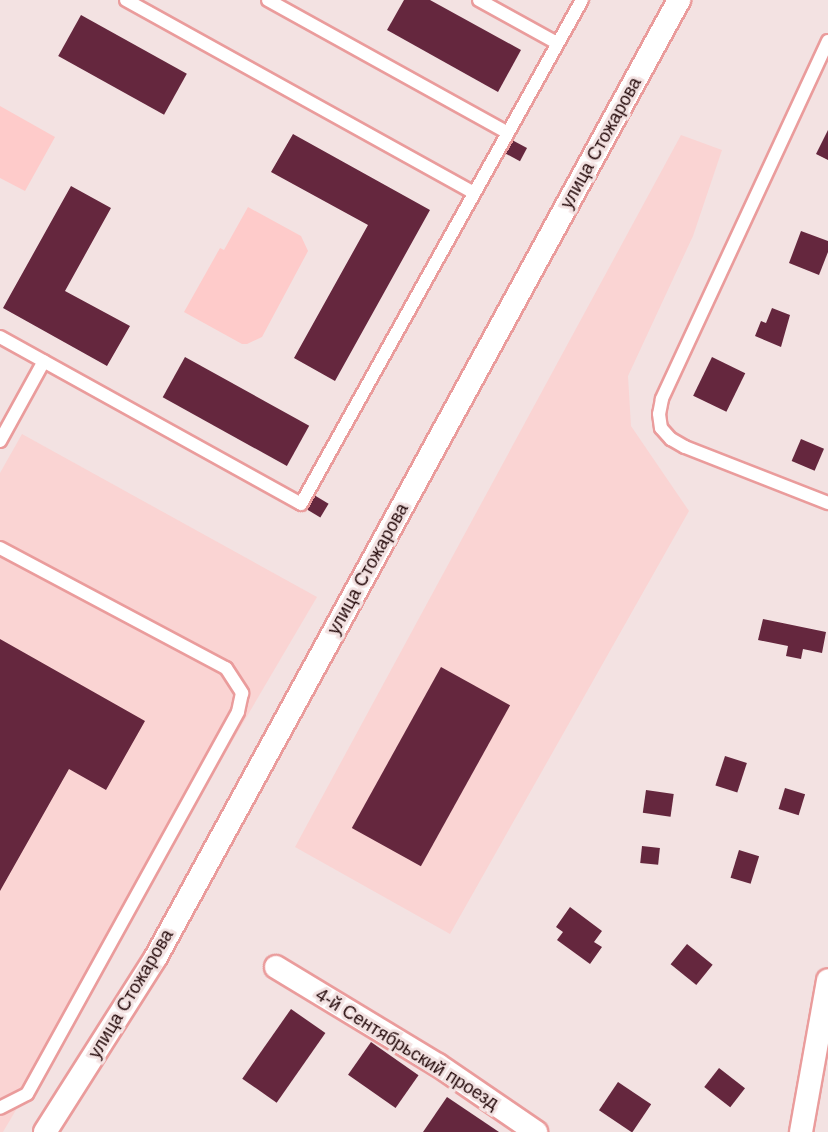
<!DOCTYPE html>
<html>
<head>
<meta charset="utf-8">
<style>
	body { margin:0 }
	#map { position:relative; width:828px; height:1132px; overflow:hidden; background:#f3e2e2; font-family:Arial,sans-serif }
	div>[style] { position:absolute }
	.built>* { inset:0; background:#fad4d3 }
	.green>* { inset:0; background:#fecbca }
	.building>* { inset:0; background:#65273e; transform-origin:0 0 }
	.roads { filter:drop-shadow(2px 0 #ea9c9c) drop-shadow(-2px 0 #ea9c9c) drop-shadow(0 2px #ea9c9c) drop-shadow(0 -2px #ea9c9c) }
	.lane>* { height:12px; margin:-6px; padding:0 6px; transform-origin:6px; border-radius:6px; background:#fff }
	.street>* { height:22px; margin:-11px; padding:0 11px; transform-origin:11px; border-radius:11px; background:#fff }
	span { translate:-50% -50%; white-space:nowrap; text-align:center; line-height:1.15; -webkit-text-stroke:6px #f3e2e2; paint-order:stroke }
	.street-label { font-size:18px; color:#220708 }
</style>
</head>
<body>
<div id="map">
	<div class="built">
		<div style="clip-path:polygon(681px 135px,722px 150px,693px 236px,628px 376px,631px 426px,689px 511px,450px 934px,295px 847px)"></div>
		<div style="clip-path:polygon(22px 434px,317px 597px,3px 1132px,0 1132px,0 473px)"></div>
	</div>
	<div class="green">
		<div style="clip-path:polygon(0 106px,55px 137px,25px 191px,0 178px)"></div>
		<div style="clip-path:polygon(248px 207px,301px 236px,308px 251px,262px 337px,247px 344px,242px 344px,184px 312px,220px 248px,224px 250px)"></div>
	</div>
	<div class="building">
		<div style="clip-path:polygon(404px 0,430px 0,521px 50px,498px 92px,387px 30px)"></div>
		<div style="left:81px;top:15px;width:121px;height:47px;rotate:29deg"></div>
		<div style="clip-path:polygon(828px 130px,828px 160px,816px 154px)"></div>
		<div style="clip-path:polygon(293px 134px,430px 210px,335px 381px,294px 358px,368px 225px,271px 172px)"></div>
		<div style="left:512px;top:140px;width:17px;height:15px;rotate:28deg"></div>
		<div style="clip-path:polygon(71px 186px,111px 208px,65px 291px,130px 326px,107px 366px,3px 308px)"></div>
		<div style="clip-path:polygon(801px 231px,828px 241px,828px 252px,819px 275px,789px 263px)"></div>
		<div style="clip-path:polygon(772px 308px,790px 315px,781px 347px,755px 336px,761px 321px,766px 323px)"></div>
		<div style="left:185px;top:357px;width:142px;height:46px;rotate:29deg"></div>
		<div style="left:712px;top:357px;width:37px;height:43px;rotate:26deg"></div>
		<div style="left:801px;top:439px;width:25px;height:24px;rotate:23deg"></div>
		<div style="left:314px;top:495px;width:17px;height:16px;rotate:31deg"></div>
		<div style="clip-path:polygon(763px 619px,826px 632px,822px 653px,803px 649px,801px 659px,786px 656px,788px 646px,758px 640px)"></div>
		<div style="clip-path:polygon(0 639px,145px 721px,106px 790px,69px 769px,0 891px)"></div>
		<div style="left:441px;top:667px;width:79px;height:184px;rotate:29deg"></div>
		<div style="left:725px;top:756px;width:23px;height:31px;rotate:18deg"></div>
		<div style="left:785px;top:788px;width:21px;height:22px;rotate:17deg"></div>
		<div style="left:646px;top:790px;width:28px;height:23px;rotate:8deg"></div>
		<div style="left:642px;top:846px;width:18px;height:17px;rotate:6deg"></div>
		<div style="left:739px;top:850px;width:21px;height:29px;rotate:17deg"></div>
		<div style="clip-path:polygon(570px 907px,602px 931px,594px 942px,602px 947px,590px 964px,557px 940px,563px 932px,556px 927px)"></div>
		<div style="left:687px;top:944px;width:33px;height:26px;rotate:39deg"></div>
		<div style="left:291px;top:1009px;width:42px;height:85px;rotate:35deg"></div>
		<div style="left:371px;top:1042px;width:58px;height:40px;rotate:35deg"></div>
		<div style="left:719px;top:1068px;width:33px;height:24px;rotate:38deg"></div>
		<div style="left:618px;top:1082px;width:40px;height:34px;rotate:34deg"></div>
		<div style="clip-path:polygon(447px 1097px,499px 1132px,423px 1132px)"></div>
	</div>
	<div class="roads">
		<div class="lane">
			<div style="left:126px;top:0;width:398px;rotate:29deg"></div>
			<div style="left:268px;top:0;width:274px;rotate:29deg"></div>
			<div style="left:479px;top:0;width:89px;rotate:28.9deg"></div>
			<div style="left:828px;top:41px;width:395px;rotate:114.9deg"></div>
			<div style="left:662px;top:399px;width:15px;rotate:101deg"></div>
			<div style="left:659px;top:414px;width:14px;rotate:82deg"></div>
			<div style="left:661px;top:428px;width:15px;rotate:48deg"></div>
			<div style="left:671px;top:439px;width:16px;rotate:30deg"></div>
			<div style="left:685px;top:447px;width:154px;rotate:21.4deg"></div>
			<div style="left:0;top:337px;width:344px;rotate:29deg"></div>
			<div style="left:301px;top:504px;width:577px;rotate:-60.86deg"></div>
			<div style="left:0;top:441px;width:91px;rotate:-61.2deg"></div>
			<div style="left:0;top:548px;width:256px;rotate:28deg"></div>
			<div style="left:226px;top:668px;width:30px;rotate:57deg"></div>
			<div style="left:242px;top:693px;width:19px;rotate:102deg"></div>
			<div style="left:238px;top:712px;width:436px;rotate:118.9deg"></div>
			<div style="left:27px;top:1094px;width:30px;rotate:153deg"></div>
		</div>
		<div class="street">
			<div style="left:276px;top:967px;width:189px;rotate:31.2deg"></div>
			<div style="left:438px;top:1065px;width:119px;rotate:34.4deg"></div>
			<div style="left:45px;top:1132px;width:207px;rotate:-57.6deg"></div>
			<div style="left:156px;top:957px;width:1091px;rotate:-61.34deg"></div>
			<div style="left:801px;top:1132px;width:154px;rotate:-79.9deg"></div>
		</div>
	</div>
	<div class="street-label">
		<span style="left:601px;top:143px;rotate:-61deg">улица Стожарова</span>
		<span style="left:368px;top:569px;rotate:-61deg">улица Стожарова</span>
		<span style="left:131px;top:994px;rotate:-59deg">улица Стожарова</span>
		<span style="left:407px;top:1049px;rotate:32deg">4-й Сентябрьский проезд</span>
	</div>
</div>
</body>
</html>
